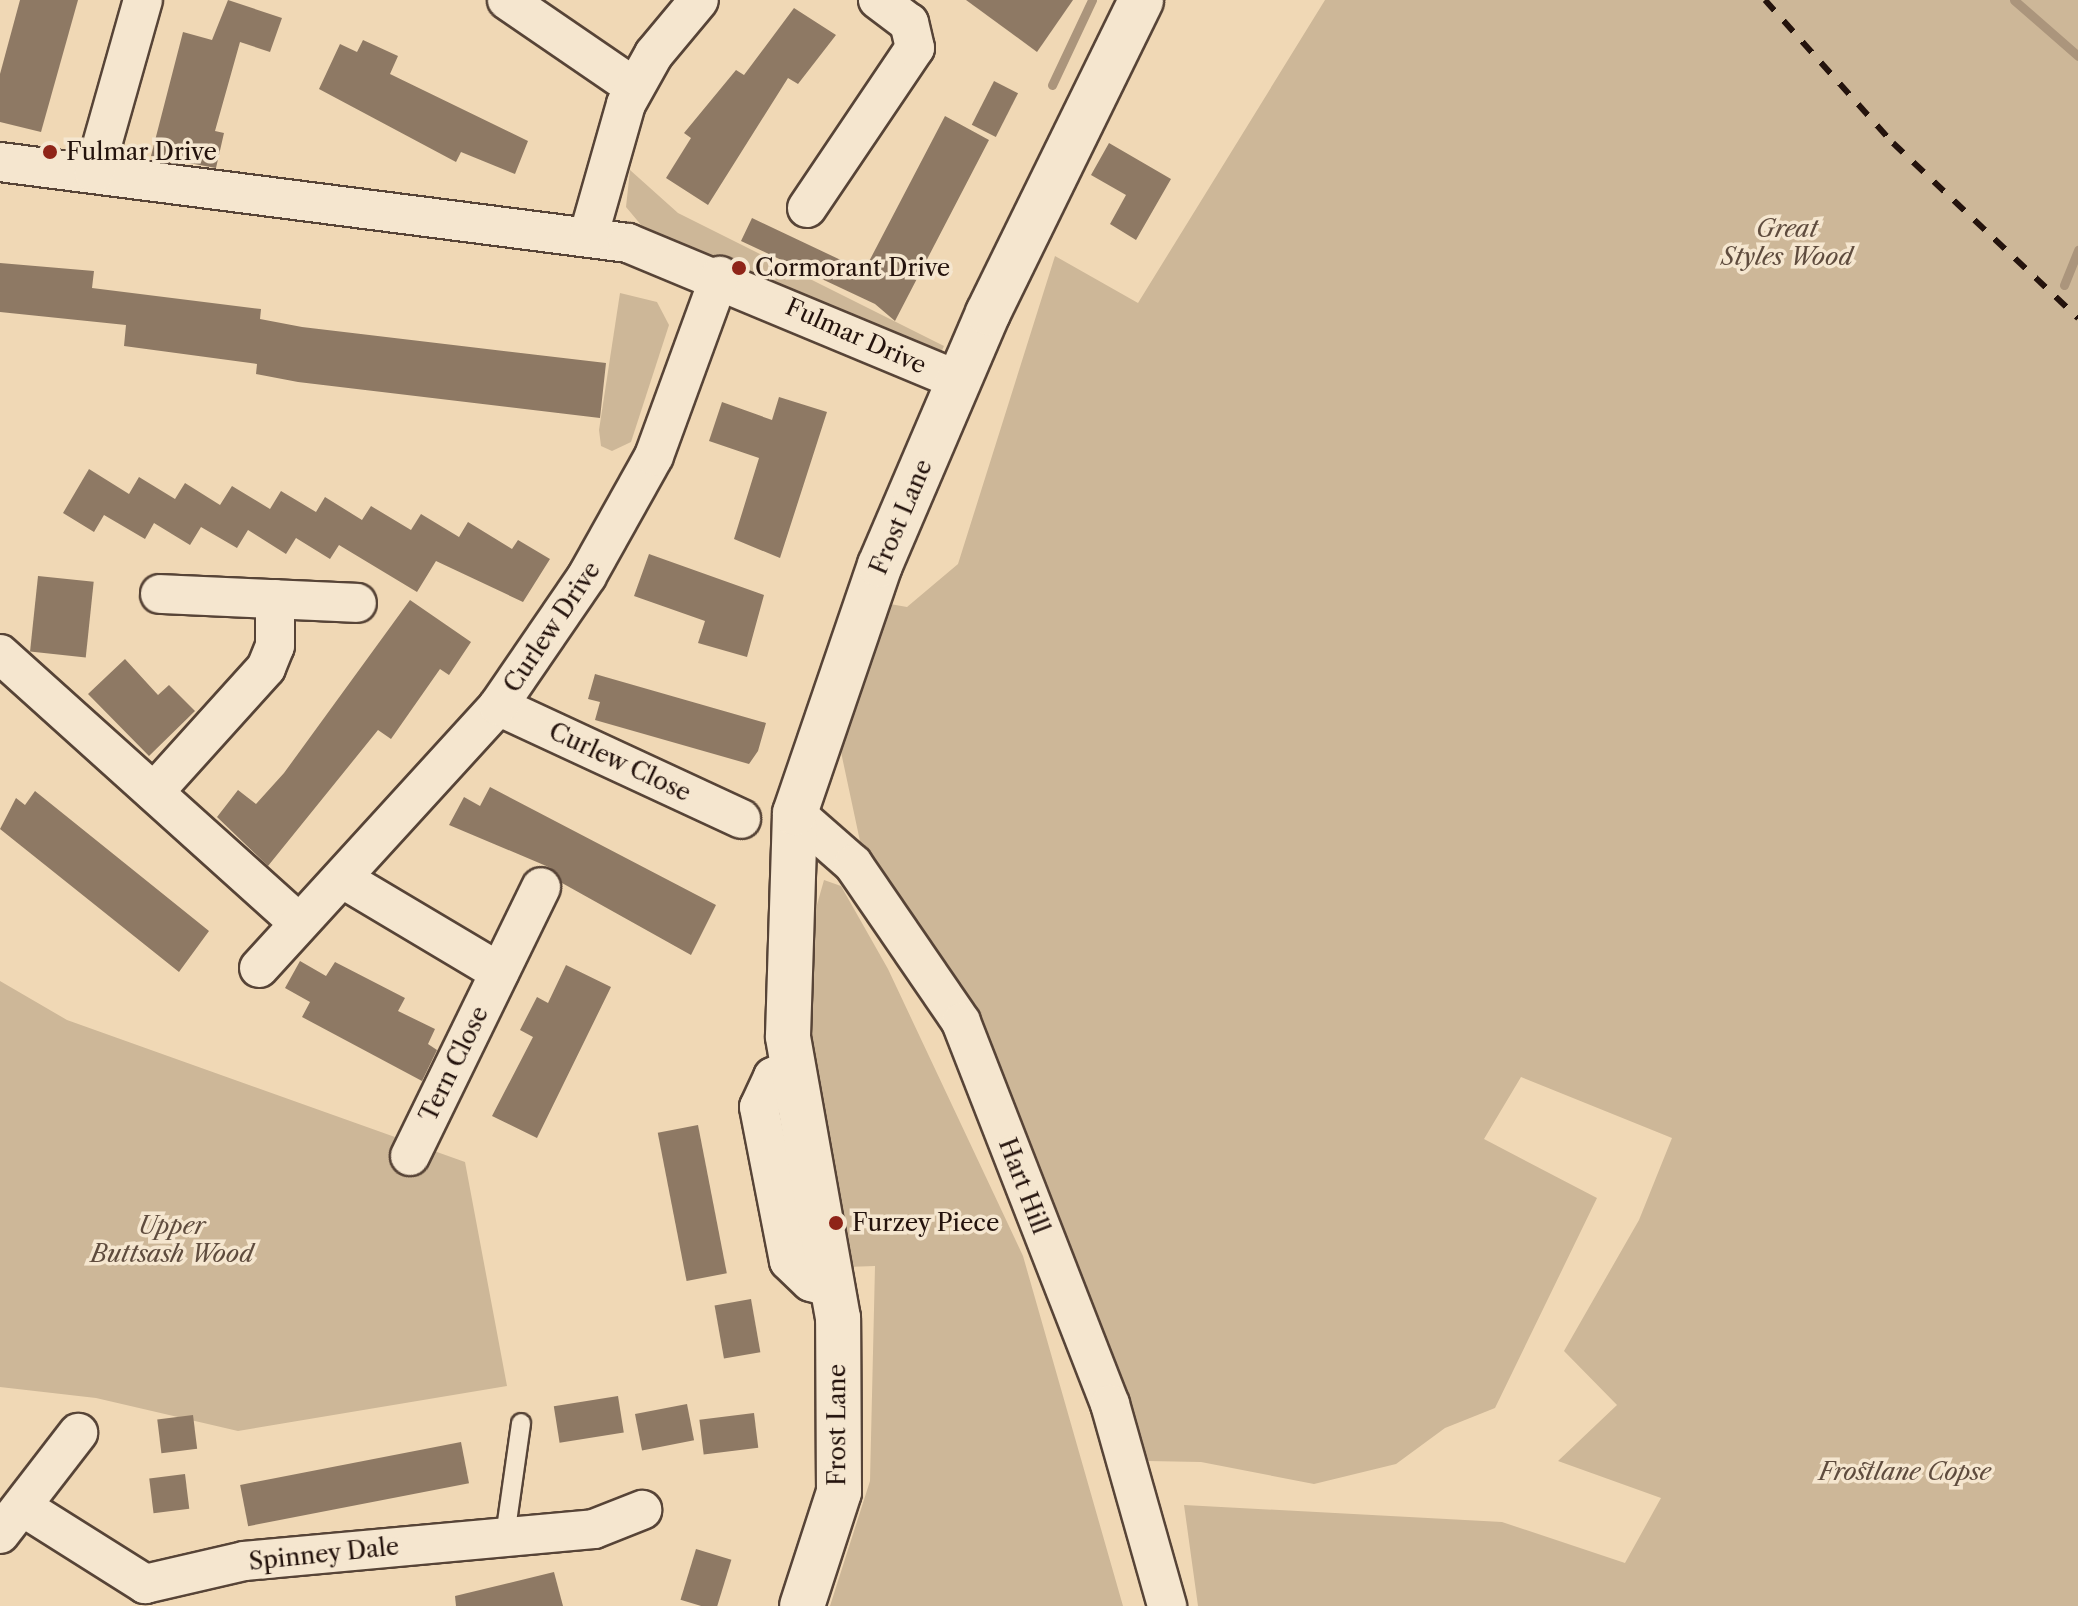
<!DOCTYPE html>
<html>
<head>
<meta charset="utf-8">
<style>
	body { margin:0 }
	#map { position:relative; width:2078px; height:1606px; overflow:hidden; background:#f0d8b5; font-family:"Libre Caslon Text",serif }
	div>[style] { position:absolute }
	.green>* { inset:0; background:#cdb798 }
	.stream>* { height:9px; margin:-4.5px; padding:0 4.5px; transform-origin:4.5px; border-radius:4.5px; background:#ab957c }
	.building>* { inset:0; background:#8e7964; transform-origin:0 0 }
	.roads { filter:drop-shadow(2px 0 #574437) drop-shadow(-2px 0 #574437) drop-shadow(0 2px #574437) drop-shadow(0 -2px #574437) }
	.lane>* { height:18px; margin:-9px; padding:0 9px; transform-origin:9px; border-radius:9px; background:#f5e6cf }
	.street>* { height:38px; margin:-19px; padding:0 19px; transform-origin:19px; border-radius:19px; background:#f5e6cf }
	.secondary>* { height:44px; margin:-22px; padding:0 22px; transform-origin:22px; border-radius:22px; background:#f5e6cf }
	.rail>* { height:6px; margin-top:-3px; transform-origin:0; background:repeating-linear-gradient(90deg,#24130d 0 14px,transparent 0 28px) }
	.dots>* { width:22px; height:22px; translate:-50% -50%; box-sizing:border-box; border:4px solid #f5e6cf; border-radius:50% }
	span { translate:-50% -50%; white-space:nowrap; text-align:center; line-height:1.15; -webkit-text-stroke:7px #f5e6cf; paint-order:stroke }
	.poi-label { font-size:24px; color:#24130d }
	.left { translate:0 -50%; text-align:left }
	.park-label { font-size:24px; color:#5f4c3e; font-style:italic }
	.street-label { font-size:24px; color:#24130d }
</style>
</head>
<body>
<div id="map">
	<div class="green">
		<div style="clip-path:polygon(1325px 0,2078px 0,2078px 1606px,1198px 1606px,1184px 1505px,1502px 1522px,1625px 1563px,1661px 1498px,1558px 1461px,1617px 1405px,1564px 1351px,1639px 1220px,1672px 1138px,1521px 1077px,1484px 1139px,1597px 1198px,1495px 1408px,1445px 1428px,1396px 1464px,1314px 1484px,1201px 1462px,1148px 1461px,1047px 1212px,867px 874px,841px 752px,890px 604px,907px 607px,958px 564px,1055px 256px,1138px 303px)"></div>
		<div style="clip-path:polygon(630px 170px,678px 213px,944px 346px,937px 361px,652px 238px,626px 207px)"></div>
		<div style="clip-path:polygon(620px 293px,657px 302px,669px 325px,631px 442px,612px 451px,601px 446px,599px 430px)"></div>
		<div style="clip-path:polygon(824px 880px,841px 886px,888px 969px,1023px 1256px,1123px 1606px,830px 1606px,870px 1481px,875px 1266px,846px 1267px,809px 1076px,807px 940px)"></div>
		<div style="clip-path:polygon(0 981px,67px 1020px,465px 1162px,507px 1386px,238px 1431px,96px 1398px,0 1387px)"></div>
	</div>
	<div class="stream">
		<div style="left:2014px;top:0;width:85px;rotate:41.2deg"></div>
		<div style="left:1052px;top:85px;width:94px;rotate:-64.8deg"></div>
		<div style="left:2064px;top:285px;width:38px;rotate:-68deg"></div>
	</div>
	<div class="building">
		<div style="clip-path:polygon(20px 0,78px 0,41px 132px,0 122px,0 74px)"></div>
		<div style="clip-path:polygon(228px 0,282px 18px,270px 52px,240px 42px,215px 131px,224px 133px,216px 168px,151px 156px,183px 32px,212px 40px)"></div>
		<div style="clip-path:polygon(966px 0,1073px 0,1037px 52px)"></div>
		<div style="clip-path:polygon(794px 8px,836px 35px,798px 84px,788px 78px,708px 205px,666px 178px,691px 138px,684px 133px,736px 70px,744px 75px)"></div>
		<div style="clip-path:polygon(363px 40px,398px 56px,390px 74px,528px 141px,515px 174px,461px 152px,456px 162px,319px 89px,340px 44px,357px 52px)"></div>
		<div style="left:994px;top:81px;width:27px;height:49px;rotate:27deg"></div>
		<div style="clip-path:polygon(945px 116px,989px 140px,895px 321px,875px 304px,741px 241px,752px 218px,864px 271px)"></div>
		<div style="clip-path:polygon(1109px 143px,1171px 179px,1136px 240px,1110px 224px,1126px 195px,1091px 175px)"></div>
		<div style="clip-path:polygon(0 263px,94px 271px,92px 288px,261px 309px,260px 319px,302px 327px,606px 363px,600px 418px,298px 382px,256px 374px,257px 364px,124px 346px,126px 325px,0 312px)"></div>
		<div style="clip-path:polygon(779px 397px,827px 412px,780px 558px,734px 539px,759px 458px,709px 441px,722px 402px,772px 420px)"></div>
		<div style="clip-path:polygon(89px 469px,129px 494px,139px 477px,175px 499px,185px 483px,220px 505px,232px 486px,270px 509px,281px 491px,316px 512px,325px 497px,362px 520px,371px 506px,411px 530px,421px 514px,459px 537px,468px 522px,512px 549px,518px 540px,550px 559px,523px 602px,436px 561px,417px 592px,339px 545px,330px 559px,296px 538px,286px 554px,248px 530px,237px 548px,201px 527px,190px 545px,154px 523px,145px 539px,104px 515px,94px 532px,63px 513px)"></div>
		<div style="clip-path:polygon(649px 554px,764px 595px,747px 657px,698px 643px,705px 621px,634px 596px)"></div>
		<div style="left:38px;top:576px;width:56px;height:76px;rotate:6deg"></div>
		<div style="clip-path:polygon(410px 600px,471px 642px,449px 675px,440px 669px,391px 739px,378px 730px,268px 866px,217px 817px,238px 790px,256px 804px,284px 773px)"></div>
		<div style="clip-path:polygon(125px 659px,158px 695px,169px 685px,195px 711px,149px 756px,88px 694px)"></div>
		<div style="clip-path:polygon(595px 674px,766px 723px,758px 751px,749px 764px,595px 720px,600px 702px,588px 699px)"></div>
		<div style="clip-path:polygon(490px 787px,716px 905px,691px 955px,562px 883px,551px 868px,449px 825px,464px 797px,480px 806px)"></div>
		<div style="clip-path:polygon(35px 791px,209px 931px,179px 972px,0 829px,16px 798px,25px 805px)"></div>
		<div style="clip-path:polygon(300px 961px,326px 976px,335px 962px,405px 998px,398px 1011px,435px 1029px,428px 1044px,437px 1050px,422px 1081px,302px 1017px,310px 1002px,285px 988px)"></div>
		<div style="clip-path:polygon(566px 965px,611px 987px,537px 1138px,492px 1116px,533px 1037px,520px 1030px,537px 997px,548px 1003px)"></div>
		<div style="left:698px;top:1125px;width:151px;height:41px;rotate:79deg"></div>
		<div style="left:751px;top:1299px;width:54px;height:37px;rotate:80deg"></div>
		<div style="left:618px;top:1396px;width:37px;height:65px;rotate:81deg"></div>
		<div style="left:687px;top:1404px;width:37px;height:53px;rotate:79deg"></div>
		<div style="left:754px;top:1413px;width:35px;height:55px;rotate:83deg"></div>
		<div style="left:193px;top:1415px;width:34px;height:36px;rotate:83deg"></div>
		<div style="left:461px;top:1442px;width:42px;height:225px;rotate:79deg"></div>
		<div style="left:185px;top:1474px;width:35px;height:36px;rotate:83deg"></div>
		<div style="left:696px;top:1549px;width:37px;height:53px;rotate:17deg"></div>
		<div style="clip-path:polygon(554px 1572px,563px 1606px,456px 1606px,455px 1596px)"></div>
	</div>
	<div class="roads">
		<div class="lane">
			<div style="left:505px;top:1536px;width:114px;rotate:-81.9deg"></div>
		</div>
		<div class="street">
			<div style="left:507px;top:0;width:154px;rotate:34.4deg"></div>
			<div style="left:0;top:162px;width:633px;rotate:7.35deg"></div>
			<div style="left:628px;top:243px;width:359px;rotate:22.6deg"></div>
			<div style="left:94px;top:173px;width:180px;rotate:-74.2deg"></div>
			<div style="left:807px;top:208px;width:193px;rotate:-56deg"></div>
			<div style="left:915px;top:48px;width:26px;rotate:-103deg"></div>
			<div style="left:909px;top:23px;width:39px;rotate:-143deg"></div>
			<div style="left:589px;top:234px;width:135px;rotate:-74.1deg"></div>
			<div style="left:626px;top:104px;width:57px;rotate:-60.8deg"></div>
			<div style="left:654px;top:54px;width:70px;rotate:-50.2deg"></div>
			<div style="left:160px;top:594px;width:197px;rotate:2.6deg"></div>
			<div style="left:0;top:654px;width:402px;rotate:42deg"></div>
			<div style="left:498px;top:706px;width:268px;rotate:24.9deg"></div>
			<div style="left:154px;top:792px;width:167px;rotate:-47.9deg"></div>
			<div style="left:266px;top:668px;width:24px;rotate:-68deg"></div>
			<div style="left:275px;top:646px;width:47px;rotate:-90deg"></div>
			<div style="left:795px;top:813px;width:77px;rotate:41.3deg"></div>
			<div style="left:853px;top:864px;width:191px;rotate:55.6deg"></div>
			<div style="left:961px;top:1022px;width:410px;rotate:68.7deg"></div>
			<div style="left:1110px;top:1404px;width:210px;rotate:74.2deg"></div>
			<div style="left:343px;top:879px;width:182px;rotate:30.8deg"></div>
			<div style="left:259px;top:968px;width:355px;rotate:-47.6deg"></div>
			<div style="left:498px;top:706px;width:158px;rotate:-55.6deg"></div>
			<div style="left:587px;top:576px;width:137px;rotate:-60.8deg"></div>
			<div style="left:654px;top:456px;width:192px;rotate:-69.9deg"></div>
			<div style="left:793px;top:1068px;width:22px;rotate:156deg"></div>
			<div style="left:773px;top:1077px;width:33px;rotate:115deg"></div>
			<div style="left:759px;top:1107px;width:157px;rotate:79deg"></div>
			<div style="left:789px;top:1261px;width:30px;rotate:44deg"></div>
			<div style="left:811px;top:1282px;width:22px;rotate:16deg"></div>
			<div style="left:410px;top:1156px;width:299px;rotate:-64deg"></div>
			<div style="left:26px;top:1509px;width:141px;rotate:32.2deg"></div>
			<div style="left:145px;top:1584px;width:102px;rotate:-13.1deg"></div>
			<div style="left:244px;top:1561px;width:351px;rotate:-5.2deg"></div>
			<div style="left:594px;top:1529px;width:52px;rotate:-21.6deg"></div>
			<div style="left:0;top:1534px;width:128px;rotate:-52.3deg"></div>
		</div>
		<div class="secondary">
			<div style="left:802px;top:1606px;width:120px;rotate:-72deg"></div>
			<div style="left:839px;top:1492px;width:174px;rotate:-90.3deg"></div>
			<div style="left:838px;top:1318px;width:286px;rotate:-100.1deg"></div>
			<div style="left:788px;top:1036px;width:223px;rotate:-88.2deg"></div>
			<div style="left:795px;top:813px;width:262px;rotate:-71.1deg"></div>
			<div style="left:880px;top:565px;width:274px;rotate:-66.8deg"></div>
			<div style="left:988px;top:313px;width:348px;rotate:-63.9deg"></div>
		</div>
	</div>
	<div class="rail">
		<div style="left:1765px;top:0;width:192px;rotate:48.2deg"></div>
		<div style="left:1893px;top:143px;width:255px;rotate:43.4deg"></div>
	</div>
	<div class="dots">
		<div style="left:50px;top:152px;background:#8f2418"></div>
		<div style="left:739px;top:268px;background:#8f2418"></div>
		<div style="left:836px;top:1223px;background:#8f2418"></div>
	</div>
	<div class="poi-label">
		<span class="left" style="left:66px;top:152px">Fulmar Drive</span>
		<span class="left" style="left:755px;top:268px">Cormorant Drive</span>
		<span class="left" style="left:852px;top:1223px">Furzey Piece</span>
	</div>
	<div class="park-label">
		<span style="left:1787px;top:243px">Great<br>Styles Wood</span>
		<span style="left:172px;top:1240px">Upper<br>Buttsash Wood</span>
		<span style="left:1905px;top:1472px">Frostlane Copse</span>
	</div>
	<div class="street-label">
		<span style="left:856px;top:336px;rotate:24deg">Fulmar Drive</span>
		<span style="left:901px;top:517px;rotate:-67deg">Frost Lane</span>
		<span style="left:552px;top:627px;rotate:-56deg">Curlew Drive</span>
		<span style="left:620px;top:762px;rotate:25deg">Curlew Close</span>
		<span style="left:454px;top:1064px;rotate:-64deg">Tern Close</span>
		<span style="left:1024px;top:1186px;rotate:69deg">Hart Hill</span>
		<span style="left:837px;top:1425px;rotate:-90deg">Frost Lane</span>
		<span style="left:324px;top:1554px;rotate:-6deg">Spinney Dale</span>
	</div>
</div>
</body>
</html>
